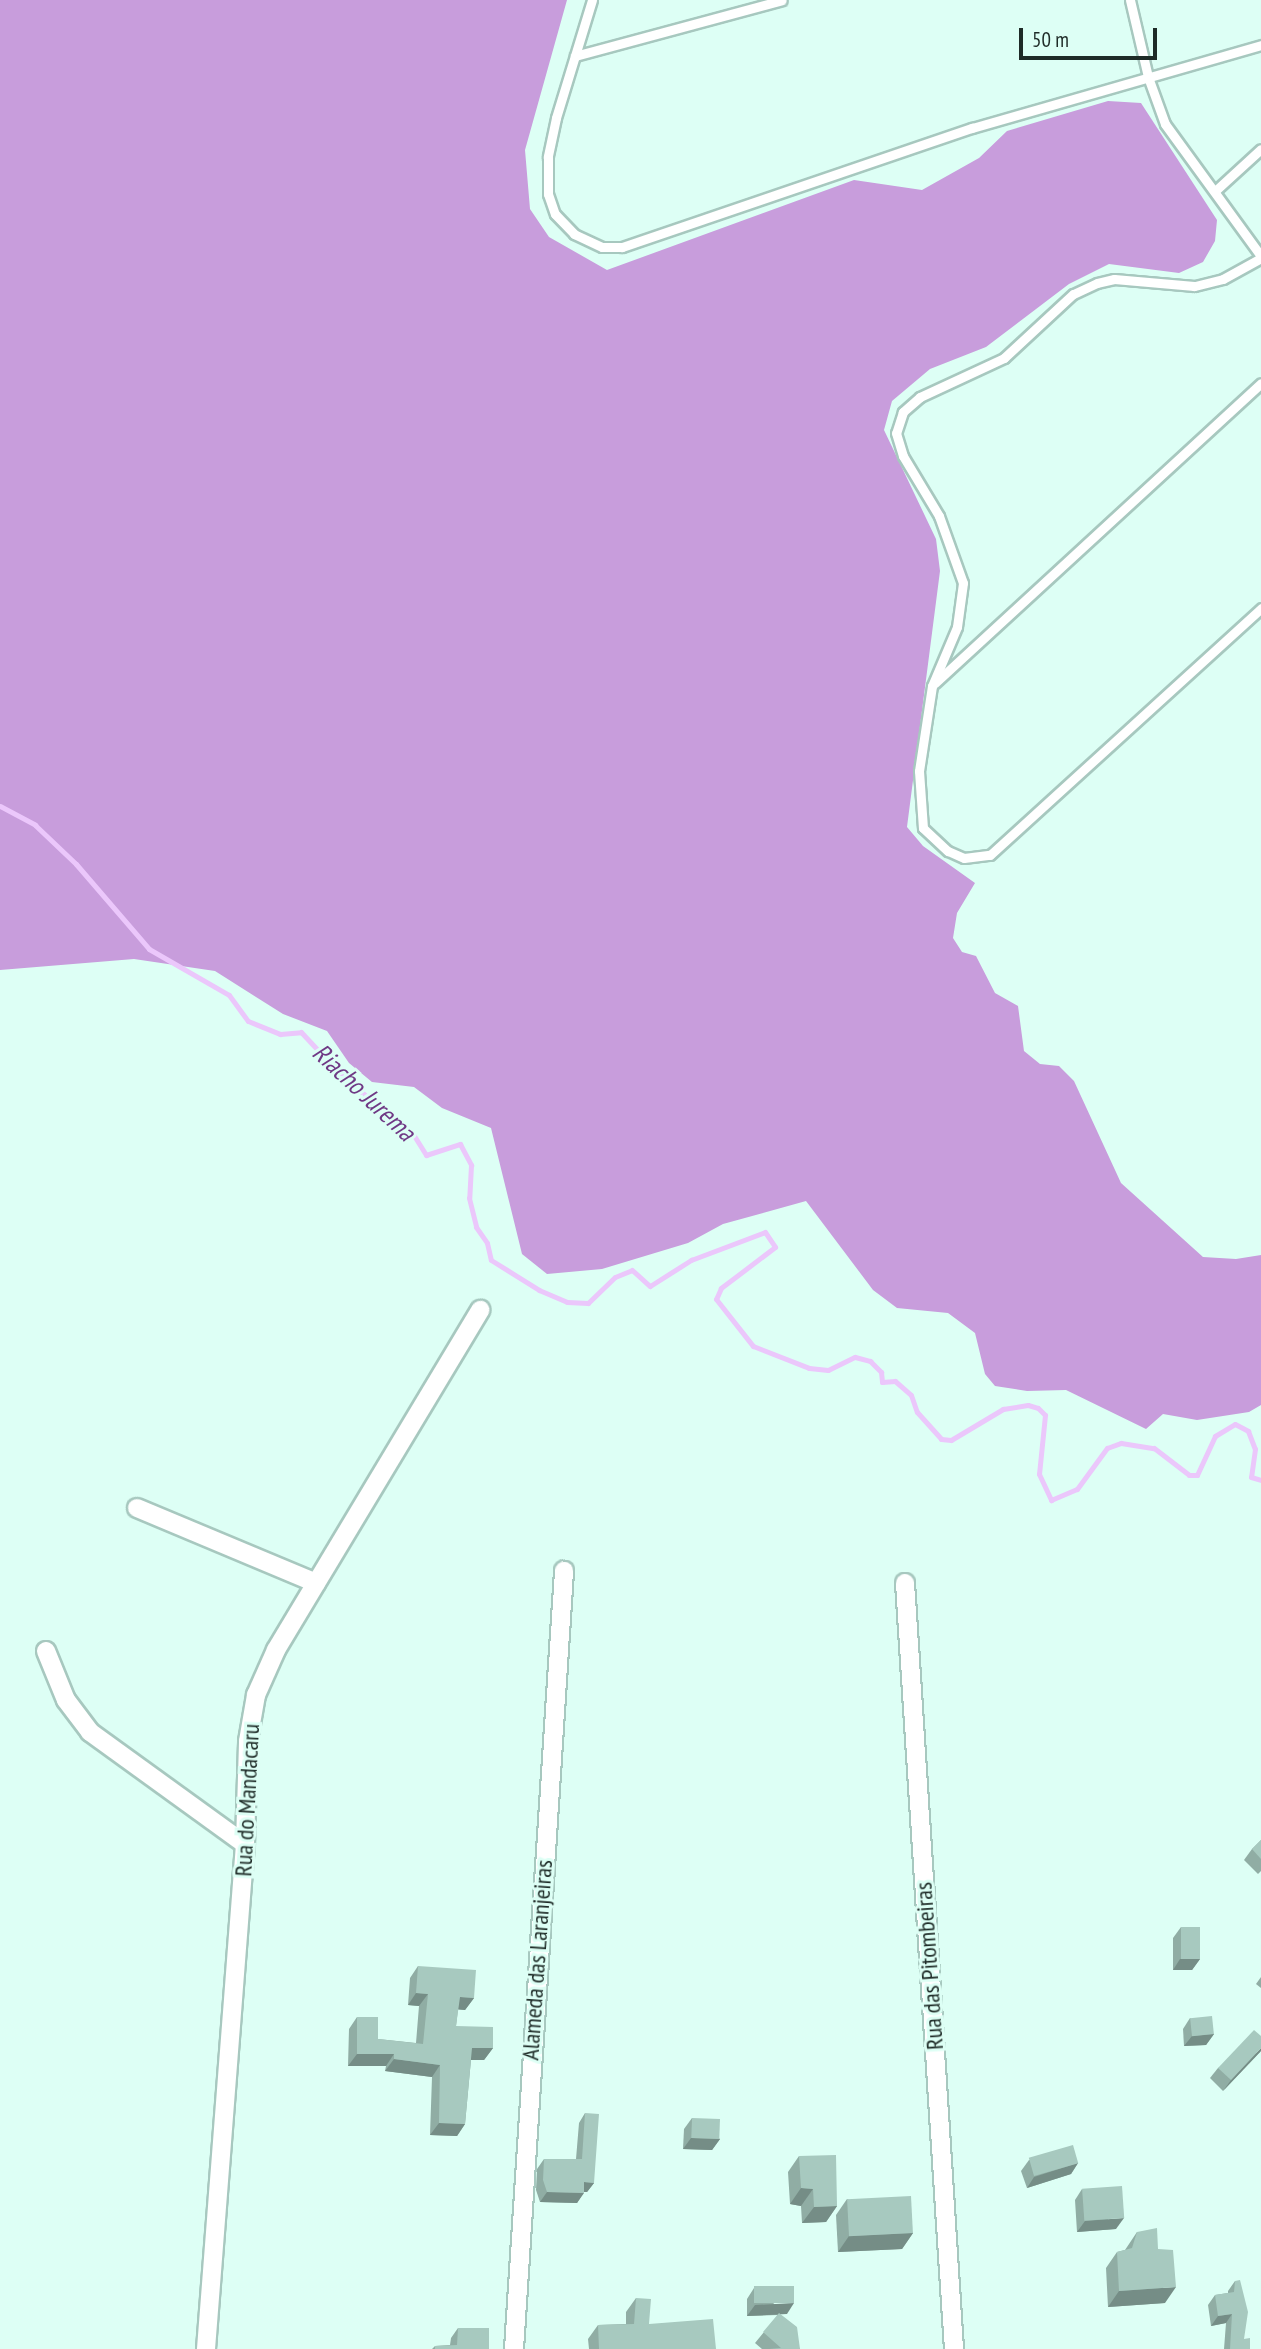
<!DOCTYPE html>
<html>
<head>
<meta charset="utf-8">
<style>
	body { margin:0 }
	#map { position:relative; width:1261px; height:2349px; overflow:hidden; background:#ddfff5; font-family:"PT Sans Narrow",sans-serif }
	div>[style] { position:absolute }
	.forest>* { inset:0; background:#c89ddc }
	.stream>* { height:5px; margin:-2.5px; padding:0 2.5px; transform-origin:2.5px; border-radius:2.5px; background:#ebc7fb }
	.roads { filter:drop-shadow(2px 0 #a7c8bf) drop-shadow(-2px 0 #a7c8bf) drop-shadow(0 2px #a7c8bf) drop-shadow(0 -2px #a7c8bf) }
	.lane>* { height:9px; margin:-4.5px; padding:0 4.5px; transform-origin:4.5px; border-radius:4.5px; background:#fff }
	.street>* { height:18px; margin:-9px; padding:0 9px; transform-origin:9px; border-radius:9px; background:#fff }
	.wall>* { inset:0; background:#90ada4 }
	.shaded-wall>* { inset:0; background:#758d86 }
	.building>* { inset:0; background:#a7c9bf; transform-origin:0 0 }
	span { translate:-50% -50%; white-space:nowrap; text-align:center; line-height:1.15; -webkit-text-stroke:6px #ddfff5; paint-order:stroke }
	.street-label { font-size:24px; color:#1e2b27 }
	.water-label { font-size:26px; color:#6f3985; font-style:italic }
	.scale { position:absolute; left:1019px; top:28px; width:138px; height:32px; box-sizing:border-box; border:4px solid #1e2b27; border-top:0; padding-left:9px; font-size:21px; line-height:24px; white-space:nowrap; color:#1e2b27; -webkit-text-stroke:5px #ddfff5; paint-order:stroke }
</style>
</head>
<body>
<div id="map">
	<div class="forest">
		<div style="clip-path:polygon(0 0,567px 0,525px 150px,530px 209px,549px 237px,607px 270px,854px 180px,922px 190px,979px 158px,1007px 131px,1108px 101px,1141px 103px,1217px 220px,1215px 241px,1203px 262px,1179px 273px,1109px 264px,1069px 284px,986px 347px,930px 369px,892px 401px,884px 430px,936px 539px,940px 571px,907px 827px,923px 846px,975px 883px,957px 913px,953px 938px,962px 952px,976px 956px,995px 993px,1018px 1006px,1024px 1051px,1040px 1064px,1059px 1066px,1074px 1081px,1121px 1183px,1203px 1257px,1236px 1259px,1261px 1255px,1261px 1405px,1249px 1412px,1197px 1420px,1163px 1414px,1146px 1429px,1066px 1390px,1027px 1391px,995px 1386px,985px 1374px,975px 1333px,948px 1313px,897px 1308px,873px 1290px,806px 1201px,723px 1224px,688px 1243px,602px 1269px,547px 1274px,522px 1254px,491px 1128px,442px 1108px,414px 1087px,372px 1082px,349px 1063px,327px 1031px,283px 1014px,215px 971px,134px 959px,0 970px)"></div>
	</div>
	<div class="stream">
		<div style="left:0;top:806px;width:40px;rotate:28deg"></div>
		<div style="left:35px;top:825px;width:57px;rotate:43.6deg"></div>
		<div style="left:76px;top:864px;width:112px;rotate:49.3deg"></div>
		<div style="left:149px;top:949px;width:92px;rotate:29.9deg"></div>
		<div style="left:229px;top:995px;width:32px;rotate:54deg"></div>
		<div style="left:248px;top:1021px;width:35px;rotate:22deg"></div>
		<div style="left:280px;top:1034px;width:21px;rotate:-5deg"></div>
		<div style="left:301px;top:1032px;width:62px;rotate:47deg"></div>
		<div style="left:343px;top:1077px;width:90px;rotate:39.2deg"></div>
		<div style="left:413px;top:1134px;width:25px;rotate:58deg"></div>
		<div style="left:426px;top:1155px;width:36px;rotate:-18deg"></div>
		<div style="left:460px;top:1144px;width:24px;rotate:62deg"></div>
		<div style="left:471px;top:1165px;width:33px;rotate:93deg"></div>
		<div style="left:469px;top:1198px;width:30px;rotate:76deg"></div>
		<div style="left:476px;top:1227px;width:19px;rotate:55deg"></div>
		<div style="left:487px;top:1243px;width:17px;rotate:77deg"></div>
		<div style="left:491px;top:1260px;width:57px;rotate:32deg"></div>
		<div style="left:539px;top:1290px;width:30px;rotate:23deg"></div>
		<div style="left:567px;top:1302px;width:21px;rotate:3deg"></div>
		<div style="left:588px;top:1303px;width:37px;rotate:-44deg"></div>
		<div style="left:615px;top:1277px;width:18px;rotate:-22deg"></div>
		<div style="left:632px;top:1270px;width:24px;rotate:42deg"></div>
		<div style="left:650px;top:1286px;width:49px;rotate:-32.4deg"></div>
		<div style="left:691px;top:1260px;width:79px;rotate:-20.7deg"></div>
		<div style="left:765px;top:1232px;width:18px;rotate:56deg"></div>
		<div style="left:775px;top:1247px;width:68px;rotate:142.8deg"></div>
		<div style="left:721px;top:1288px;width:12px;rotate:114deg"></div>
		<div style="left:716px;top:1299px;width:60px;rotate:51.8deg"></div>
		<div style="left:753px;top:1346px;width:60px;rotate:21.4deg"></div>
		<div style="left:809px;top:1368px;width:19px;rotate:6deg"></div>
		<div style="left:828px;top:1370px;width:30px;rotate:-26deg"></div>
		<div style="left:855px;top:1357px;width:16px;rotate:15deg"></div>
		<div style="left:870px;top:1361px;width:16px;rotate:45deg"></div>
		<div style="left:881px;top:1372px;width:10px;rotate:84deg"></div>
		<div style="left:882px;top:1382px;width:13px;rotate:-4deg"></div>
		<div style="left:895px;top:1381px;width:21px;rotate:41deg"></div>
		<div style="left:911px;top:1395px;width:18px;rotate:71deg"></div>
		<div style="left:917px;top:1412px;width:36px;rotate:48deg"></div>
		<div style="left:941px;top:1439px;width:10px;rotate:6deg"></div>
		<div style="left:951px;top:1440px;width:61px;rotate:-30.8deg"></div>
		<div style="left:1003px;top:1409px;width:25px;rotate:-9deg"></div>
		<div style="left:1028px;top:1405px;width:10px;rotate:17deg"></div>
		<div style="left:1038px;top:1408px;width:10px;rotate:45deg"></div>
		<div style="left:1045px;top:1415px;width:59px;rotate:95.8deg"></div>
		<div style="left:1039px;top:1474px;width:29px;rotate:65deg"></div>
		<div style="left:1051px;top:1500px;width:28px;rotate:-23deg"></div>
		<div style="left:1077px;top:1489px;width:51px;rotate:-53.8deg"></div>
		<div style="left:1107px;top:1448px;width:15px;rotate:-20deg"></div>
		<div style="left:1121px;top:1443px;width:33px;rotate:9deg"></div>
		<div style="left:1154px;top:1448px;width:44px;rotate:37.6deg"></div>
		<div style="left:1189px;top:1475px;width:8px"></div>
		<div style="left:1197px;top:1475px;width:43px;rotate:-65.2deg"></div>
		<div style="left:1215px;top:1436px;width:23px;rotate:-31deg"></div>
		<div style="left:1235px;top:1424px;width:15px;rotate:28deg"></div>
		<div style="left:1248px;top:1431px;width:19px;rotate:69deg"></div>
		<div style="left:1255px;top:1449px;width:28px;rotate:98deg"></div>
		<div style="left:1251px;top:1477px;width:10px;rotate:17deg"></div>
	</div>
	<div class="roads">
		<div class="lane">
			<div style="left:592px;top:0;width:123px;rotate:107deg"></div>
			<div style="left:556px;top:118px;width:40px;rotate:102deg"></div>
			<div style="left:548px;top:157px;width:37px;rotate:90deg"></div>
			<div style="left:548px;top:194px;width:21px;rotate:71deg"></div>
			<div style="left:555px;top:214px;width:28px;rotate:46deg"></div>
			<div style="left:574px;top:234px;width:31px;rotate:25deg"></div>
			<div style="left:602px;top:247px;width:20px"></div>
			<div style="left:622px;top:247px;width:370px;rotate:-18.8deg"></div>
			<div style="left:972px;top:128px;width:301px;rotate:-16deg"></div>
			<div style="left:1130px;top:0;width:79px;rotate:76.8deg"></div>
			<div style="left:1148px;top:77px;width:50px;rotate:70.1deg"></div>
			<div style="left:1165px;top:124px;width:163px;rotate:54deg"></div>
			<div style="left:575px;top:56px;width:214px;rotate:-15.1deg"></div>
			<div style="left:1215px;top:191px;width:62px;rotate:-42.4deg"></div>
			<div style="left:1261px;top:258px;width:43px;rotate:151.1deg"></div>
			<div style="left:1223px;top:279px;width:30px;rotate:166deg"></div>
			<div style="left:1194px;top:286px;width:80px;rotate:-175deg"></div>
			<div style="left:1114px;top:279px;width:17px;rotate:167deg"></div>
			<div style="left:1097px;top:283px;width:26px;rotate:155deg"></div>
			<div style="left:1073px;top:294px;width:94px;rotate:137.2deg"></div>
			<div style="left:1004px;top:358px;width:93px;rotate:155.1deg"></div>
			<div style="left:920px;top:397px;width:23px;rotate:139deg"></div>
			<div style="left:903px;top:412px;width:22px;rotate:108deg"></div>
			<div style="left:896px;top:433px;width:24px;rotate:73deg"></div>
			<div style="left:903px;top:456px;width:70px;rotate:59deg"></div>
			<div style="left:939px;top:516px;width:71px;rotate:70.3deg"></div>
			<div style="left:963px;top:583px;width:44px;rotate:97.8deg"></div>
			<div style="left:957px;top:627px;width:64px;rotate:113deg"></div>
			<div style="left:932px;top:686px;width:86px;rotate:98.7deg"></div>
			<div style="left:919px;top:771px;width:57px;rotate:86deg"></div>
			<div style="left:923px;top:828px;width:34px;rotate:43deg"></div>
			<div style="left:948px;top:851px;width:17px;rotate:24deg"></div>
			<div style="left:964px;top:858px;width:26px;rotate:-7deg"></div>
			<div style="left:990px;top:855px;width:367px;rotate:-42.3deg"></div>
			<div style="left:935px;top:683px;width:443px;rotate:-42.6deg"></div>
		</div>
		<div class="street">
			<div style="left:137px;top:1508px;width:194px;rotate:22.7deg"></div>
			<div style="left:905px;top:1583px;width:768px;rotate:86.34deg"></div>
			<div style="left:46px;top:1651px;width:53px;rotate:67.8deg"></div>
			<div style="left:66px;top:1700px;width:40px;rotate:53deg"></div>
			<div style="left:90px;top:1732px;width:191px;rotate:35.9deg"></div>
			<div style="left:206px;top:2349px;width:507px;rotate:-85.58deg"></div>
			<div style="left:245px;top:1844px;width:103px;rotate:-88.3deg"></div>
			<div style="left:248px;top:1741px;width:47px;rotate:-80.1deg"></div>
			<div style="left:256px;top:1695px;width:49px;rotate:-66deg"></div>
			<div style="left:276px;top:1650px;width:397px;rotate:-59deg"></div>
			<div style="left:514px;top:2349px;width:780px;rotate:-86.32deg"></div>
		</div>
	</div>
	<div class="wall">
		<div style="clip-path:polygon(1261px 1840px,1261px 1871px,1258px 1874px,1244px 1860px,1252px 1849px)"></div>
		<div style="clip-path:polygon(1181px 1927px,1200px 1959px,1192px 1970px,1173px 1970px,1173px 1938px)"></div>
		<div style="clip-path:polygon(418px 1966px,474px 1998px,465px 2010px,458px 2009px,456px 2026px,493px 2048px,484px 2060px,471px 2060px,465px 2124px,457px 2136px,430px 2135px,432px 2077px,385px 2071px,386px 2066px,348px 2066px,349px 2029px,357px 2017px,378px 2039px,416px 2043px,419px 2006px,408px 2005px,410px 1978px)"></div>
		<div style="clip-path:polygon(1261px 1977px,1261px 1988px,1256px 1984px)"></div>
		<div style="clip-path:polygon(1190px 2018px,1214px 2034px,1206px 2045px,1184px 2046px,1183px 2029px)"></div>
		<div style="clip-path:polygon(1261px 2051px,1223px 2091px,1210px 2078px,1218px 2068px)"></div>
		<div style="clip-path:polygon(585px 2113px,594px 2183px,587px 2192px,584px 2192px,577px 2203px,540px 2202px,536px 2190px,537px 2169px,544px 2159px,576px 2159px,579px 2123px)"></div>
		<div style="clip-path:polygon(692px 2118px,720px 2139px,712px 2150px,683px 2149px,684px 2129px)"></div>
		<div style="clip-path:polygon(799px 2156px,837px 2206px,826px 2222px,802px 2223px,801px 2206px,790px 2204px,788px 2172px)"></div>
		<div style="clip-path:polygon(1029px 2160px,1078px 2163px,1071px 2174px,1027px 2188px,1021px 2171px)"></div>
		<div style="clip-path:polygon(1082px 2189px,1116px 2229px,1077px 2232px,1075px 2200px)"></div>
		<div style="clip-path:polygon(847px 2199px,913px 2233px,902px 2249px,838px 2252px,836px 2215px)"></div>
		<div style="clip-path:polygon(1137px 2232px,1158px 2249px,1165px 2303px,1108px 2307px,1106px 2268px,1117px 2252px,1125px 2250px)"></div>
		<div style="clip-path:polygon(1235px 2281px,1244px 2339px,1250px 2349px,1224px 2349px,1226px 2323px,1211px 2326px,1208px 2305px,1215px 2295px,1228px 2293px,1228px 2291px)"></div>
		<div style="clip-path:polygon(754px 2288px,787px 2314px,780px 2314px,800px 2349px,762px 2349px,755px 2343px,778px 2315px,747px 2316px,747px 2299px)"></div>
		<div style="clip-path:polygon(636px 2298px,649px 2324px,716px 2349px,589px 2349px,588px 2339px,598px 2325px,626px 2324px,626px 2312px)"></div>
		<div style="clip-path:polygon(458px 2328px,489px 2349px,432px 2349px,435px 2346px,450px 2345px,451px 2338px)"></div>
	</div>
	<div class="shaded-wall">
		<div style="clip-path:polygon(1180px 1959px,1200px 1959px,1192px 1970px,1173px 1970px)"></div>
		<div style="clip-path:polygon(416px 1993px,428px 1994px,419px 2006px,408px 2005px)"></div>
		<div style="clip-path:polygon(460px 1997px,474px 1998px,465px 2010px,451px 2009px)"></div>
		<div style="clip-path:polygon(1214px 2034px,1206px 2045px,1184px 2046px,1192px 2036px)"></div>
		<div style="clip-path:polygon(472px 2048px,493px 2048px,484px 2060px,463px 2060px)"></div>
		<div style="clip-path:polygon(1261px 2048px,1261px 2051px,1223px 2091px,1231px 2080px)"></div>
		<div style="clip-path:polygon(357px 2054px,394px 2054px,386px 2066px,348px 2066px)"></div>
		<div style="clip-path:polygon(394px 2059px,440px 2065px,432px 2077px,385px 2071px)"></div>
		<div style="clip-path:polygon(439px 2123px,465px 2124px,457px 2136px,430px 2135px)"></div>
		<div style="clip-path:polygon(691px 2138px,720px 2139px,712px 2150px,683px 2149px)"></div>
		<div style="clip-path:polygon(1078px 2163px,1071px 2174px,1027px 2188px,1034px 2177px)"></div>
		<div style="clip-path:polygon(584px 2182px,594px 2183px,587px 2192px,577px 2192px)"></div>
		<div style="clip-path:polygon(801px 2188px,813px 2189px,801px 2206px,790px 2204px)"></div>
		<div style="clip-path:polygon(547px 2192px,584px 2193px,577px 2203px,540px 2202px)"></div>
		<div style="clip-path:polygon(837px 2206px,826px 2222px,802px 2223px,814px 2207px)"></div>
		<div style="clip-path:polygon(1124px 2218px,1116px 2229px,1077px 2232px,1085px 2221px)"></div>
		<div style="clip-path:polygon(913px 2233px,902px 2249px,838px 2252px,849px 2236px)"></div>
		<div style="clip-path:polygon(1176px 2287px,1165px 2303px,1108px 2307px,1119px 2291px)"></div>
		<div style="clip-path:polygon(794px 2303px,787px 2314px,747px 2316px,755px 2305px)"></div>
		<div style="clip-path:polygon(1232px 2314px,1226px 2323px,1211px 2326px,1218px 2316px)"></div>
	</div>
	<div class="building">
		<div style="clip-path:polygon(1261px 1840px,1261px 1859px,1252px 1849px)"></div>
		<div style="left:1181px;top:1927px;width:19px;height:32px"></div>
		<div style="clip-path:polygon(418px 1966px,476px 1970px,474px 1998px,460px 1997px,456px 2026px,493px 2027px,493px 2048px,472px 2048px,465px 2124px,439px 2123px,440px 2065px,394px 2059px,394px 2054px,357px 2054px,357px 2017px,378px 2017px,378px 2039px,423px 2044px,428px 1994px,416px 1993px)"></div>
		<div style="left:1212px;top:2016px;width:18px;height:22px;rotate:84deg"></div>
		<div style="clip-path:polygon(1254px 2030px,1261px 2036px,1261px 2048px,1231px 2080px,1218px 2068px)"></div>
		<div style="clip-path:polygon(585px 2113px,599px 2114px,594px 2183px,584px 2182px,584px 2193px,547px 2192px,543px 2180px,544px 2159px,582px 2159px)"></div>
		<div style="left:692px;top:2118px;width:28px;height:20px;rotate:2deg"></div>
		<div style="left:1073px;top:2145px;width:19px;height:46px;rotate:74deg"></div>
		<div style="clip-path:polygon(836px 2155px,837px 2206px,814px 2207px,813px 2189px,801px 2188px,799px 2156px)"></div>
		<div style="left:1122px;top:2186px;width:32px;height:40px;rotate:86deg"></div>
		<div style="left:911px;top:2196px;width:37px;height:64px;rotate:87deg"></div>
		<div style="clip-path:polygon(1157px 2228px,1158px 2249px,1173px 2250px,1176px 2287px,1119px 2291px,1117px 2252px,1132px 2248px,1137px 2232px)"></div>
		<div style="clip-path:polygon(1240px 2280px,1248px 2312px,1244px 2339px,1250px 2338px,1250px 2349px,1230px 2349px,1232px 2314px,1218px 2316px,1215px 2295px,1234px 2292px,1235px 2281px)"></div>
		<div style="left:794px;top:2286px;width:17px;height:40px;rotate:90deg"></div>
		<div style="clip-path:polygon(636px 2298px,651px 2299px,649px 2324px,713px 2319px,716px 2349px,599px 2349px,598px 2325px,634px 2324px)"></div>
		<div style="clip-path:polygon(779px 2313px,797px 2327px,800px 2349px,769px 2349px,781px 2348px,763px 2332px)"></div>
		<div style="clip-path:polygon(458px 2328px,489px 2328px,489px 2349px,435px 2349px,435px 2346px,457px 2345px)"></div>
	</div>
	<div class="street-label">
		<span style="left:247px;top:1800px;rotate:-87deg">Rua do Mandacaru</span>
		<span style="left:537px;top:1960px;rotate:-86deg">Alameda das Laranjeiras</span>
		<span style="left:929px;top:1966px;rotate:-94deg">Rua das Pitombeiras</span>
	</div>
	<div class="water-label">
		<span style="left:364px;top:1092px;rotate:43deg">Riacho Jurema</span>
	</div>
	<div class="scale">50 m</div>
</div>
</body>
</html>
